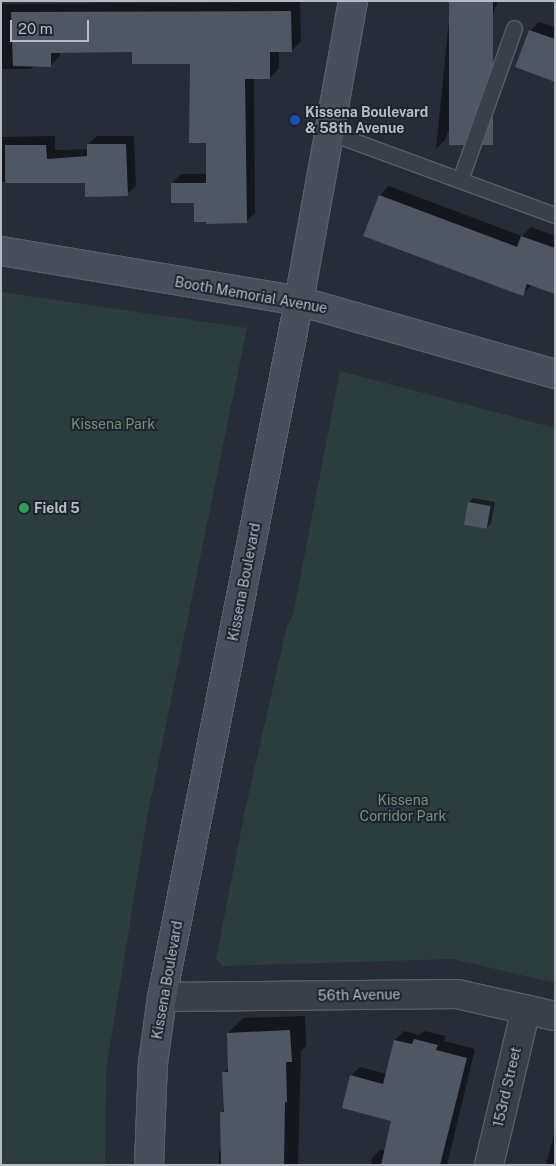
<!DOCTYPE html>
<html>
<head>
<meta charset="utf-8">
<style>
	body { margin:0 }
	#map { position:relative; width:556px; height:1166px; overflow:hidden; background:#262d39; font-family:"Public Sans",sans-serif }
	div>[style] { position:absolute }
	.green>* { inset:0; background:#2c3d3e }
	.shadow>* { inset:0; background:#0007 }
	.building>* { inset:0; background:#4f5765; transform-origin:0 0 }
	.roads { filter:drop-shadow(1px 0 #585d68) drop-shadow(-1px 0 #585d68) drop-shadow(0 1px #585d68) drop-shadow(0 -1px #585d68) }
	.lane>* { height:15px; margin:-7.5px; padding:0 7.5px; transform-origin:7.5px; border-radius:7.5px; background:#3a3f4a }
	.street>* { height:28px; margin:-14px; padding:0 14px; transform-origin:14px; border-radius:14px; background:#3a3f4a }
	.secondary>* { height:28px; margin:-14px; padding:0 14px; transform-origin:14px; border-radius:14px; background:#484e5c }
	.dots>* { width:14px; height:14px; translate:-50% -50%; box-sizing:border-box; border:2px solid #1f242f; border-radius:50% }
	span { translate:-50% -50%; white-space:nowrap; text-align:center; line-height:1.15; -webkit-text-stroke:4px #1f242f; paint-order:stroke }
	.poi-label { font-size:14px; color:#b5bac5; font-weight:700 }
	.left { translate:0 -50%; text-align:left }
	.street-label { font-size:14px; color:#b5bac5 }
	.park-label { font-size:14px; color:#6f937b }
	.frame { position:absolute; inset:0; border:2px solid #b5bac5; pointer-events:none }
	.scale { position:absolute; left:10px; top:20px; width:79px; height:22px; box-sizing:border-box; border:2px solid #b5bac5; border-top:0; padding-left:6px; font-size:15px; line-height:18px; white-space:nowrap; color:#b5bac5; -webkit-text-stroke:4px #1f242f; paint-order:stroke }
</style>
</head>
<body>
<div id="map">
	<div class="green">
		<div style="clip-path:polygon(1px 292px,247px 328px,147px 818px,106px 1070px,105px 1165px,1px 1165px)"></div>
		<div style="clip-path:polygon(340px 371px,555px 428px,555px 983px,453px 959px,223px 966px,216px 959px,245px 810px,287px 626px,293px 615px)"></div>
	</div>
	<div class="shadow">
		<div style="clip-path:polygon(451px 1px,498px 1px,445px 140px,436px 149px)"></div>
		<div style="clip-path:polygon(300px 2px,301px 41px,292px 50px,279px 50px,279px 68px,270px 78px,254px 78px,255px 213px,246px 222px,195px 201px,172px 183px,181px 174px,207px 174px,207px 142px,191px 62px,133px 51px,60px 52px,60px 56px,50px 66px,35px 65px,31px 69px,1px 69px,1px 4px)"></div>
		<div style="clip-path:polygon(539px 22px,555px 27px,555px 82px,517px 66px,530px 31px)"></div>
		<div style="clip-path:polygon(55px 136px,55px 150px,88px 149px,88px 144px,97px 136px,134px 136px,136px 186px,127px 194px,86px 182px,1px 182px,1px 137px)"></div>
		<div style="clip-path:polygon(389px 186px,522px 236px,531px 227px,555px 236px,555px 293px,532px 285px,522px 294px,380px 195px)"></div>
		<div style="clip-path:polygon(473px 498px,495px 502px,491px 524px,486px 528px,469px 502px)"></div>
		<div style="clip-path:polygon(305px 1016px,306px 1046px,301px 1051px,298px 1165px,219px 1165px,219px 1152px,222px 1150px,221px 1113px,225px 1109px,224px 1073px,229px 1067px,228px 1033px,243px 1018px)"></div>
		<div style="clip-path:polygon(404px 1031px,419px 1035px,424px 1031px,446px 1036px,444px 1041px,475px 1049px,447px 1165px,371px 1165px,372px 1158px,381px 1149px,386px 1151px,393px 1120px,351px 1076px,360px 1067px,387px 1074px,395px 1040px)"></div>
		<div style="clip-path:polygon(555px 1130px,555px 1165px,546px 1165px)"></div>
	</div>
	<div class="building">
		<div style="left:449px;top:1px;width:44px;height:144px"></div>
		<div style="clip-path:polygon(291px 11px,292px 52px,270px 52px,270px 79px,245px 79px,247px 223px,206px 224px,206px 222px,194px 222px,194px 203px,171px 203px,171px 183px,206px 183px,206px 143px,189px 143px,190px 64px,132px 64px,132px 52px,51px 53px,51px 67px,13px 66px,11px 12px)"></div>
		<div style="clip-path:polygon(529px 30px,555px 39px,555px 82px,515px 67px)"></div>
		<div style="clip-path:polygon(87px 144px,126px 144px,128px 196px,85px 197px,85px 183px,5px 183px,5px 145px,46px 145px,47px 159px,87px 156px)"></div>
		<div style="clip-path:polygon(379px 195px,517px 247px,521px 236px,555px 248px,555px 294px,527px 284px,523px 296px,363px 236px)"></div>
		<div style="left:468px;top:502px;width:23px;height:23px;rotate:10deg"></div>
		<div style="clip-path:polygon(290px 1030px,292px 1062px,286px 1062px,287px 1102px,285px 1102px,284px 1165px,221px 1165px,220px 1112px,224px 1112px,222px 1072px,228px 1072px,227px 1033px)"></div>
		<div style="clip-path:polygon(414px 1039px,438px 1045px,436px 1050px,467px 1058px,440px 1165px,381px 1165px,391px 1121px,342px 1108px,350px 1075px,383px 1084px,394px 1040px,412px 1044px)"></div>
	</div>
	<div class="roads">
		<div class="lane">
			<div style="left:329px;top:132px;width:241px;rotate:20.2deg"></div>
			<div style="left:460px;top:180px;width:161px;rotate:-70.4deg"></div>
		</div>
		<div class="street">
			<div style="left:162px;top:997px;width:295px;rotate:-0.6deg"></div>
			<div style="left:457px;top:994px;width:100px;rotate:12.7deg"></div>
			<div style="left:489px;top:1165px;width:160px;rotate:-76.7deg"></div>
		</div>
		<div class="secondary">
			<div style="left:1px;top:251px;width:302px;rotate:9.5deg"></div>
			<div style="left:299px;top:301px;width:266px;rotate:15.9deg"></div>
			<div style="left:149px;top:1165px;width:102px;rotate:-87.8deg"></div>
			<div style="left:153px;top:1063px;width:67px;rotate:-82.2deg"></div>
			<div style="left:162px;top:997px;width:709px;rotate:-78.86deg"></div>
			<div style="left:299px;top:301px;width:305px;rotate:-79.8deg"></div>
		</div>
	</div>
	<div class="dots">
		<div style="left:295px;top:120px;background:#1a4fb4"></div>
		<div style="left:24px;top:508px;background:#2e9e5b"></div>
	</div>
	<div class="poi-label">
		<span class="left" style="left:305px;top:120px">Kissena Boulevard<br>&amp; 58th Avenue</span>
		<span class="left" style="left:34px;top:508px">Field 5</span>
	</div>
	<div class="street-label">
		<span style="left:251px;top:295px;rotate:10deg">Booth Memorial Avenue</span>
		<span style="left:244px;top:582px;rotate:-79deg">Kissena Boulevard</span>
		<span style="left:167px;top:980px;rotate:-80deg">Kissena Boulevard</span>
		<span style="left:359px;top:995px;rotate:-1deg">56th Avenue</span>
		<span style="left:507px;top:1087px;rotate:-77deg">153rd Street</span>
	</div>
	<div class="park-label">
		<span style="left:113px;top:424px">Kissena Park</span>
		<span style="left:403px;top:808px">Kissena<br>Corridor Park</span>
	</div>
	<div class="frame"></div>
	<div class="scale">20 m</div>
</div>
</body>
</html>
